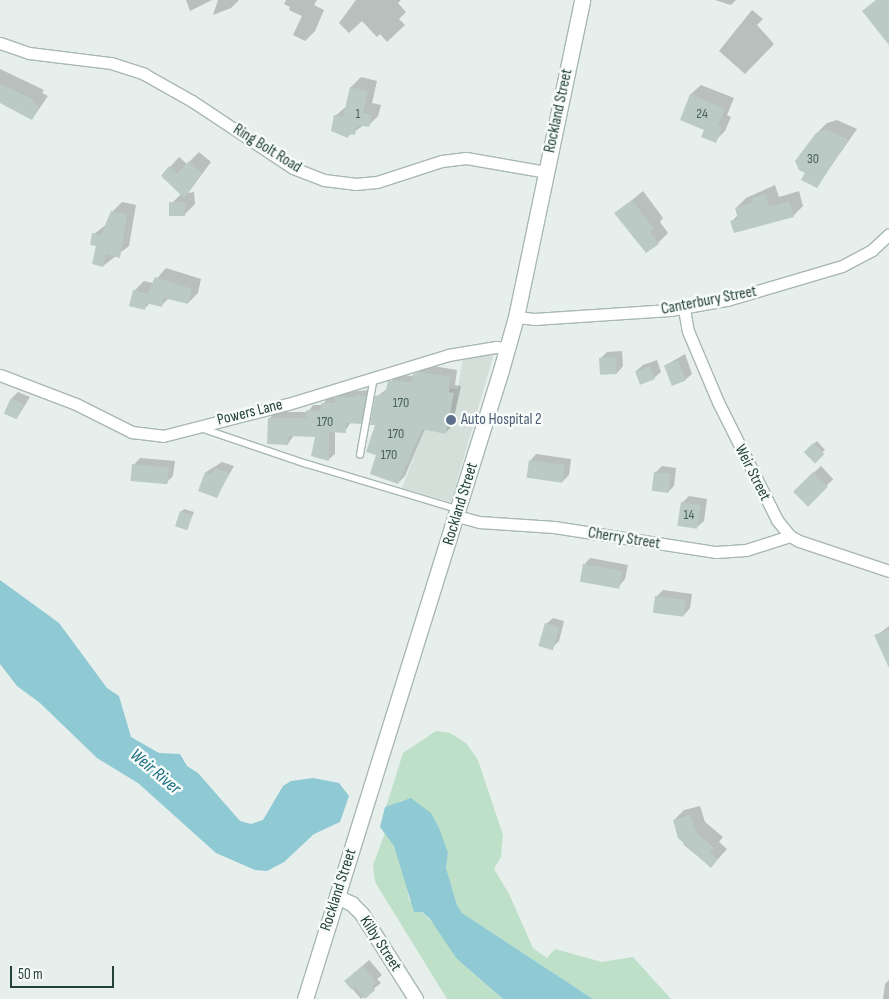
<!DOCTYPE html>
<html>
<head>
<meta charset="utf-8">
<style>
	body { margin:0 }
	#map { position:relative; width:889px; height:999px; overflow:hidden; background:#e6efeb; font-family:"Sofia Sans Condensed",sans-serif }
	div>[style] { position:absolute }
	.built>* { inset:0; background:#d4dfda }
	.green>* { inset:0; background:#bfe0c8 }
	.water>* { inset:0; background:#8ec9d4 }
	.shadow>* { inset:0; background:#0003; transform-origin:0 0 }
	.building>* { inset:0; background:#bbcac4; transform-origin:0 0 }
	.roads { filter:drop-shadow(1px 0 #a8b8b2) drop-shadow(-1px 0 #a8b8b2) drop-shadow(0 1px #a8b8b2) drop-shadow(0 -1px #a8b8b2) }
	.service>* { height:5.5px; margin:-2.75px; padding:0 2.75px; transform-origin:2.75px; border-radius:2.75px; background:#fff }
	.minor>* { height:11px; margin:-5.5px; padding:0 5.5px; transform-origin:5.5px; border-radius:5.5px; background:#fff }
	.tertiary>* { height:14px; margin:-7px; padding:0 7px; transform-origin:7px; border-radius:7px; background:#fff }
	.secondary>* { height:15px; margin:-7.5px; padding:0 7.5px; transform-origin:7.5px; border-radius:7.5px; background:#fff }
	.dots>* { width:14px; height:14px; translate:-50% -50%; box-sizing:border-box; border:2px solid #f7fbf9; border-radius:50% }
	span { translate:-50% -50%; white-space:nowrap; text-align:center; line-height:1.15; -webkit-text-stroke:5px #f7fbf9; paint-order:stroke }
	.number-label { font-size:14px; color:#4a645c }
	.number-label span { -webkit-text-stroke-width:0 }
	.street-label { font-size:16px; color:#24423a }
	.service-label { font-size:16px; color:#4e5e75 }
	.left { translate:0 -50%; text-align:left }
	.water-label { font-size:18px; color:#1c6f80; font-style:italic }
	.scale { position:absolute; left:10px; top:966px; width:104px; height:22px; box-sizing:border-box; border:2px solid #24423a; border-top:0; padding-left:6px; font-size:15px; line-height:18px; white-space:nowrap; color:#24423a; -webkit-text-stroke:4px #f7fbf9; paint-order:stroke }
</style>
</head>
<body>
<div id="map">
	<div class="built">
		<div style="clip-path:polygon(494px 354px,451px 502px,402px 488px,424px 430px,428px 410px,447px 388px,458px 389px,463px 357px)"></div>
	</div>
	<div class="green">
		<div style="clip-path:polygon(436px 731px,450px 733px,466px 743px,478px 760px,503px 835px,501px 857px,494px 869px,509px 894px,533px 948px,547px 958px,555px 949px,602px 962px,633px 957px,671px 999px,593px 999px,462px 913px,457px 905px,446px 868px,448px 853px,402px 800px,393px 807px,386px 807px,403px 753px)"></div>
		<div style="clip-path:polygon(385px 833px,394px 846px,406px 879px,409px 900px,440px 930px,457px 959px,503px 999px,447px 999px,375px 882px,373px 865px)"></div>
	</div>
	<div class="water">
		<div style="clip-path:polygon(0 580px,59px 623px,107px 688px,119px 696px,131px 737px,159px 753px,180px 754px,187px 766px,198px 773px,240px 821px,251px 824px,263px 820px,283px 786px,291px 781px,313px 778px,339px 783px,349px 796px,340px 822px,314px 834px,284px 862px,267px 871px,255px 870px,216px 853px,138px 783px,97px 758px,40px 703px,17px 686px,0 664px)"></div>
		<div style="clip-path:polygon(411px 798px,431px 813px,439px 828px,448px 853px,446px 868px,457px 905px,462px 913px,593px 999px,503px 999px,457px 959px,430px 919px,422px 912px,414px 912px,394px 846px,380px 827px,385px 807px)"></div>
	</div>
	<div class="shadow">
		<div style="clip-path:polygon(186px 0,212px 0,190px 11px)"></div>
		<div style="clip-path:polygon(218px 0,239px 0,231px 8px,213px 15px)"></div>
		<div style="clip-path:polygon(286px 0,317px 0,314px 5px,324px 10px,315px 31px,305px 41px,293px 35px,302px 16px,289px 10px,290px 7px,284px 4px)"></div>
		<div style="clip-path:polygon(356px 0,401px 0,398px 3px,406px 12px,399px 19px,405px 25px,387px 42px,380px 34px,377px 37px,362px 21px,349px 33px,339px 23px)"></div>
		<div style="clip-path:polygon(715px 0,736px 0,731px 5px)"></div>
		<div style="clip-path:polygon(752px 10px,763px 19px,757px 25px,774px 44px,745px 74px,719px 51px)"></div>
		<div style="clip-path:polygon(0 69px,44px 90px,42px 93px,48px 96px,32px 119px,0 102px)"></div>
		<div style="clip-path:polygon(361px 77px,377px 81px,372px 103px,381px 105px,378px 116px,368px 126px,364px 125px,347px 137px,335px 116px,347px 106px,351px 87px)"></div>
		<div style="clip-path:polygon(701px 85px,734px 98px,727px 115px,731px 117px,725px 131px,715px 141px,706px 129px,681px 119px,691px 94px)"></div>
		<div style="clip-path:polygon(837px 120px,857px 129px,817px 186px,806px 173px,817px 133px,827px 123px)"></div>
		<div style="clip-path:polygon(199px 152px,211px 162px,188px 193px,194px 192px,195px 204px,185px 214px,171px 204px,181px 194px,170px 167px,179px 157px,187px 164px)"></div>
		<div style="clip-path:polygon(775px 185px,779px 197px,799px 191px,803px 206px,793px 216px,732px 221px,738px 215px,736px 208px,746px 198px)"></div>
		<div style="clip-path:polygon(643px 191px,663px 218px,660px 222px,668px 233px,658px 243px,616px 213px)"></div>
		<div style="clip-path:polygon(122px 202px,136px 205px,129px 246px,103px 266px,94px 234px,107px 224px,112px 212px)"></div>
		<div style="clip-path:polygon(166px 268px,201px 279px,198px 293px,188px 303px,169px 298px,162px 305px,151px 302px,144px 309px,134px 291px,144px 281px,153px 283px)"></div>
		<div style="clip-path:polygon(622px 351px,623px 366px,617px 373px,601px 358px,607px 352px)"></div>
		<div style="clip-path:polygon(685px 354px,692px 374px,685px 380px,666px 365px)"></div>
		<div style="clip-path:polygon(657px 360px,661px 372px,654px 378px,636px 371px,643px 365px)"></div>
		<div style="clip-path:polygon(427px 365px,457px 370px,455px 385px,461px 386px,452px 426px,445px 433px,425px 429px,405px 476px,398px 483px,377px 454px,376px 397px,387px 389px,396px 375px,414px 376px)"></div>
		<div style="clip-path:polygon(371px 390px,366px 417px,360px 423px,351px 422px,345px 431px,335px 431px,335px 454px,329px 459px,317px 435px,294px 435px,288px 444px,270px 418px,275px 412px,308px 412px,313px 405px,322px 405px,328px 398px,336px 398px,342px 392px)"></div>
		<div style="clip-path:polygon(18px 392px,30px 397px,17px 418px,12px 398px)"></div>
		<div style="left:817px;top:441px;width:12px;height:16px;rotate:48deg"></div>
		<div style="clip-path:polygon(536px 454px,571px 459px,569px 475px,562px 482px,530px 461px)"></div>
		<div style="clip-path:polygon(140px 458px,175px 461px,173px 476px,167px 482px,134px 465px)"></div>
		<div style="clip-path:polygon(222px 462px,234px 466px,217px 496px,206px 472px)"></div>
		<div style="clip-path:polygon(662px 466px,676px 468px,674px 486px,668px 492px,655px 473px)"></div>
		<div style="left:821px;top:466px;width:18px;height:37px;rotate:47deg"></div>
		<div style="clip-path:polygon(689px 496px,707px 499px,704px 521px,697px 527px,682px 503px)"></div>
		<div style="clip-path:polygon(184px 509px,194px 512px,187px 528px,181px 512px)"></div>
		<div style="clip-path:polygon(590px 558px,628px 565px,625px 579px,619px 586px,584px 565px)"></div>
		<div style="clip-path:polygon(663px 590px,692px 594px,690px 608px,684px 615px,656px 597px)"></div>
		<div style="clip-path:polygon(553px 618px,564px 621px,559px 641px,552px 648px,546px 624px)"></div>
		<div style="clip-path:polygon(889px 626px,889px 661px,876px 636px)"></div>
		<div style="clip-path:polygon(700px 806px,705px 822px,723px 837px,719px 842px,727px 849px,711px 867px,684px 845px,674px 820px,684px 810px)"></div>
		<div style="clip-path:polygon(369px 960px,382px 975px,377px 979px,381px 983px,361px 999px,346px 981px)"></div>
		<div style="clip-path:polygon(889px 980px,889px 999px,883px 999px,885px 984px)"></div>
	</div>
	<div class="building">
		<div style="clip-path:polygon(876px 0,889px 0,889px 45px,862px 11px)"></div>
		<div style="clip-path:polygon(0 84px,35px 100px,33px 103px,39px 106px,32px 120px,0 103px)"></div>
		<div style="clip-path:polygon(350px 87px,368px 91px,363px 113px,372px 115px,369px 127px,357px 125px,355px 135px,349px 134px,348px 138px,331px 131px,334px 115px,343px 117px)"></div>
		<div style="clip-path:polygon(690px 94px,725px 109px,718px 125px,722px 127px,716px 143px,701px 137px,704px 130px,680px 120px)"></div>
		<div style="clip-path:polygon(827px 129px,848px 140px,817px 188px,801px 180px,805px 173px,799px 170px,795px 161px,816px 133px)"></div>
		<div style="clip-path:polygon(189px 161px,202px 173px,184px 198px,161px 176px,169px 166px,177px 174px)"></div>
		<div style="clip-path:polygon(765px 194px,769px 207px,789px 201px,794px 217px,734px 233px,730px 221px,738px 219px,735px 208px,753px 203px,752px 198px)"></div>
		<div style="clip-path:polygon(632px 200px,654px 229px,650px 232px,659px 244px,646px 253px,614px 213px)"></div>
		<div style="left:185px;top:202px;width:14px;height:16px;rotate:90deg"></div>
		<div style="clip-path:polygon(111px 211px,127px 215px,120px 258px,106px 254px,103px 267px,92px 264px,96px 246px,90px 245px,92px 233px,101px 235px)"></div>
		<div style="clip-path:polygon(155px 277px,192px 289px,188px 304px,164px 298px,162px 307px,146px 303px,145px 310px,129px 306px,133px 290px,147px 294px)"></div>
		<div style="left:616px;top:357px;width:17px;height:17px;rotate:87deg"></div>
		<div style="left:678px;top:360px;width:22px;height:15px;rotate:69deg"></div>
		<div style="left:650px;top:366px;width:14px;height:16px;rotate:69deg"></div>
		<div style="clip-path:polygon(420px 372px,450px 377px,449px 392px,454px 393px,446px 434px,422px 429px,398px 484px,370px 474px,376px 455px,366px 452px,375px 425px,370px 425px,375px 396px,385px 394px,388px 381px,412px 382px,413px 374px)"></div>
		<div style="clip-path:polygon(355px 395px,366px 396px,361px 424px,346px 423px,346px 433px,329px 432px,329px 461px,311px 456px,315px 437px,289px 436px,288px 445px,267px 444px,268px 418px,306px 418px,306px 410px,321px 411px,321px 403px,335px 403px,335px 397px,354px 397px)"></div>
		<div style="left:11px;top:398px;width:14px;height:17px;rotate:25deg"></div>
		<div style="left:813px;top:443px;width:16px;height:13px;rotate:45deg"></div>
		<div style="left:529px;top:460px;width:36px;height:18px;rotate:8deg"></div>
		<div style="left:132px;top:464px;width:37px;height:17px;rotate:5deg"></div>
		<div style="clip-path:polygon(215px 468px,229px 473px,217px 498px,198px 491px,205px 472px,212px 474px)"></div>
		<div style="left:654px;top:472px;width:17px;height:19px;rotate:7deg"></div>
		<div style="left:813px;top:472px;width:21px;height:28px;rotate:45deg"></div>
		<div style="left:681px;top:502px;width:20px;height:24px;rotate:9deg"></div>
		<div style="left:180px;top:511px;width:13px;height:16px;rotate:18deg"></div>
		<div style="left:583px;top:564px;width:40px;height:18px;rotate:10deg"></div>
		<div style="left:655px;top:596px;width:31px;height:17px;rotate:7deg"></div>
		<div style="left:545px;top:623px;width:15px;height:24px;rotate:16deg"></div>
		<div style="clip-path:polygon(889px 629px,889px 668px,874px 635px)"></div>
		<div style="clip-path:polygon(690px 815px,696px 832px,714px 848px,710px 853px,718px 859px,711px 868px,678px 838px,673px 820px)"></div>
		<div style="clip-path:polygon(362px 966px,376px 982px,372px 986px,375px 990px,365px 999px,355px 987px,352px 990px,344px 981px)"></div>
	</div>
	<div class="roads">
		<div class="service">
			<div style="left:201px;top:428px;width:112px;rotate:18.8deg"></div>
			<div style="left:307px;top:464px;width:157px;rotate:16.7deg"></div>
			<div style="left:360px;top:455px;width:79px;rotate:-79.8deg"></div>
		</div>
		<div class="minor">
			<div style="left:0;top:43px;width:31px;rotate:19deg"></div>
			<div style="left:29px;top:53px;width:83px;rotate:7deg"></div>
			<div style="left:111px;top:63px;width:35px;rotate:18deg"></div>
			<div style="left:144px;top:74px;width:55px;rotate:29.4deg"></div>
			<div style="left:192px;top:101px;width:121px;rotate:33.6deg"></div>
			<div style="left:293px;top:168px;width:33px;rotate:21deg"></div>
			<div style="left:324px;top:180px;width:31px;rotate:7deg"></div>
			<div style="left:355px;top:184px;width:22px;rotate:-5deg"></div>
			<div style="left:377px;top:182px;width:68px;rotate:-17.9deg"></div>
			<div style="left:442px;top:161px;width:24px;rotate:-7deg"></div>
			<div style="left:466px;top:158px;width:81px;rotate:9.9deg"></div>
			<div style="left:684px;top:309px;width:22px;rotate:80deg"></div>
			<div style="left:688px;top:331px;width:77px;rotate:67.1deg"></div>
			<div style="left:718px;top:402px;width:132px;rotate:63.4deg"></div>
			<div style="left:777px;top:520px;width:21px;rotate:51deg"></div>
			<div style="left:790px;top:536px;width:10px;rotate:29deg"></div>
			<div style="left:799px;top:541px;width:95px;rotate:18.4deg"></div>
			<div style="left:516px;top:317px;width:18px;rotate:6deg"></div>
			<div style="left:534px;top:319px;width:136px;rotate:-3.8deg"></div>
			<div style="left:670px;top:310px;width:58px;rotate:-10deg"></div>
			<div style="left:727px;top:300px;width:120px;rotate:-16.5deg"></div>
			<div style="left:842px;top:266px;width:34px;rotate:-28deg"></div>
			<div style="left:872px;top:250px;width:23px;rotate:-43deg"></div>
			<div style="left:0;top:375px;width:81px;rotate:20.9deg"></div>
			<div style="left:76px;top:404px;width:63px;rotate:26.6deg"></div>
			<div style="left:132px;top:432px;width:31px;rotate:7deg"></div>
			<div style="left:163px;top:436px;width:129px;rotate:-14.4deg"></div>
			<div style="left:288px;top:404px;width:167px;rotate:-17deg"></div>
			<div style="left:448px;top:355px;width:49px;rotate:-9.5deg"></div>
			<div style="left:496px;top:347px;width:11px;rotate:5deg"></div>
			<div style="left:457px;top:516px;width:23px;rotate:15deg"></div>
			<div style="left:479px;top:522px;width:75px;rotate:3.8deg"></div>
			<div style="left:554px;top:527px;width:164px;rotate:8.8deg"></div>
			<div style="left:716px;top:552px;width:30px;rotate:-4deg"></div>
			<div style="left:746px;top:550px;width:46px;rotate:-17.7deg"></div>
		</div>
		<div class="tertiary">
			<div style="left:337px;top:897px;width:17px;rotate:25deg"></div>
			<div style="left:352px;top:904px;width:14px;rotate:45deg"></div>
			<div style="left:362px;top:914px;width:101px;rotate:57.6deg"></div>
		</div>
		<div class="secondary">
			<div style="left:305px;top:999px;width:659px;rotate:-72.69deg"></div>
			<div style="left:501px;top:370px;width:55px;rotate:-74.2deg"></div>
			<div style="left:516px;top:317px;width:324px;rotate:-78.2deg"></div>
		</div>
	</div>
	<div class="dots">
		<div style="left:451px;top:420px;background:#5c6f8a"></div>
	</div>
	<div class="number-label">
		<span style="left:358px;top:114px">1</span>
		<span style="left:702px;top:114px">24</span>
		<span style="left:813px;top:159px">30</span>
		<span style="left:401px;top:403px">170</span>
		<span style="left:325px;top:422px">170</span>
		<span style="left:396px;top:434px">170</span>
		<span style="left:389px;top:455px">170</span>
		<span style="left:689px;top:515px">14</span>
	</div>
	<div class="street-label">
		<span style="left:559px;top:111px;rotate:-78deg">Rockland Street</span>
		<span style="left:267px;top:149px;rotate:32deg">Ring Bolt Road</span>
		<span style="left:709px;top:301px;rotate:-11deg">Canterbury Street</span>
		<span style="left:250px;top:413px;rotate:-14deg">Powers Lane</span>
		<span style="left:752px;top:473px;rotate:63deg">Weir Street</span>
		<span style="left:461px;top:504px;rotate:-73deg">Rockland Street</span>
		<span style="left:624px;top:539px;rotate:9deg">Cherry Street</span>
		<span style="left:339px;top:890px;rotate:-72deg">Rockland Street</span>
		<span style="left:380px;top:944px;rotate:57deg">Kilby Street</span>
	</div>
	<div class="service-label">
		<span class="left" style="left:461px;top:420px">Auto Hospital 2</span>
	</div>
	<div class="water-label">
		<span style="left:155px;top:772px;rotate:40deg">Weir River</span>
	</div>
	<div class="scale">50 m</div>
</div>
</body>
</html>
